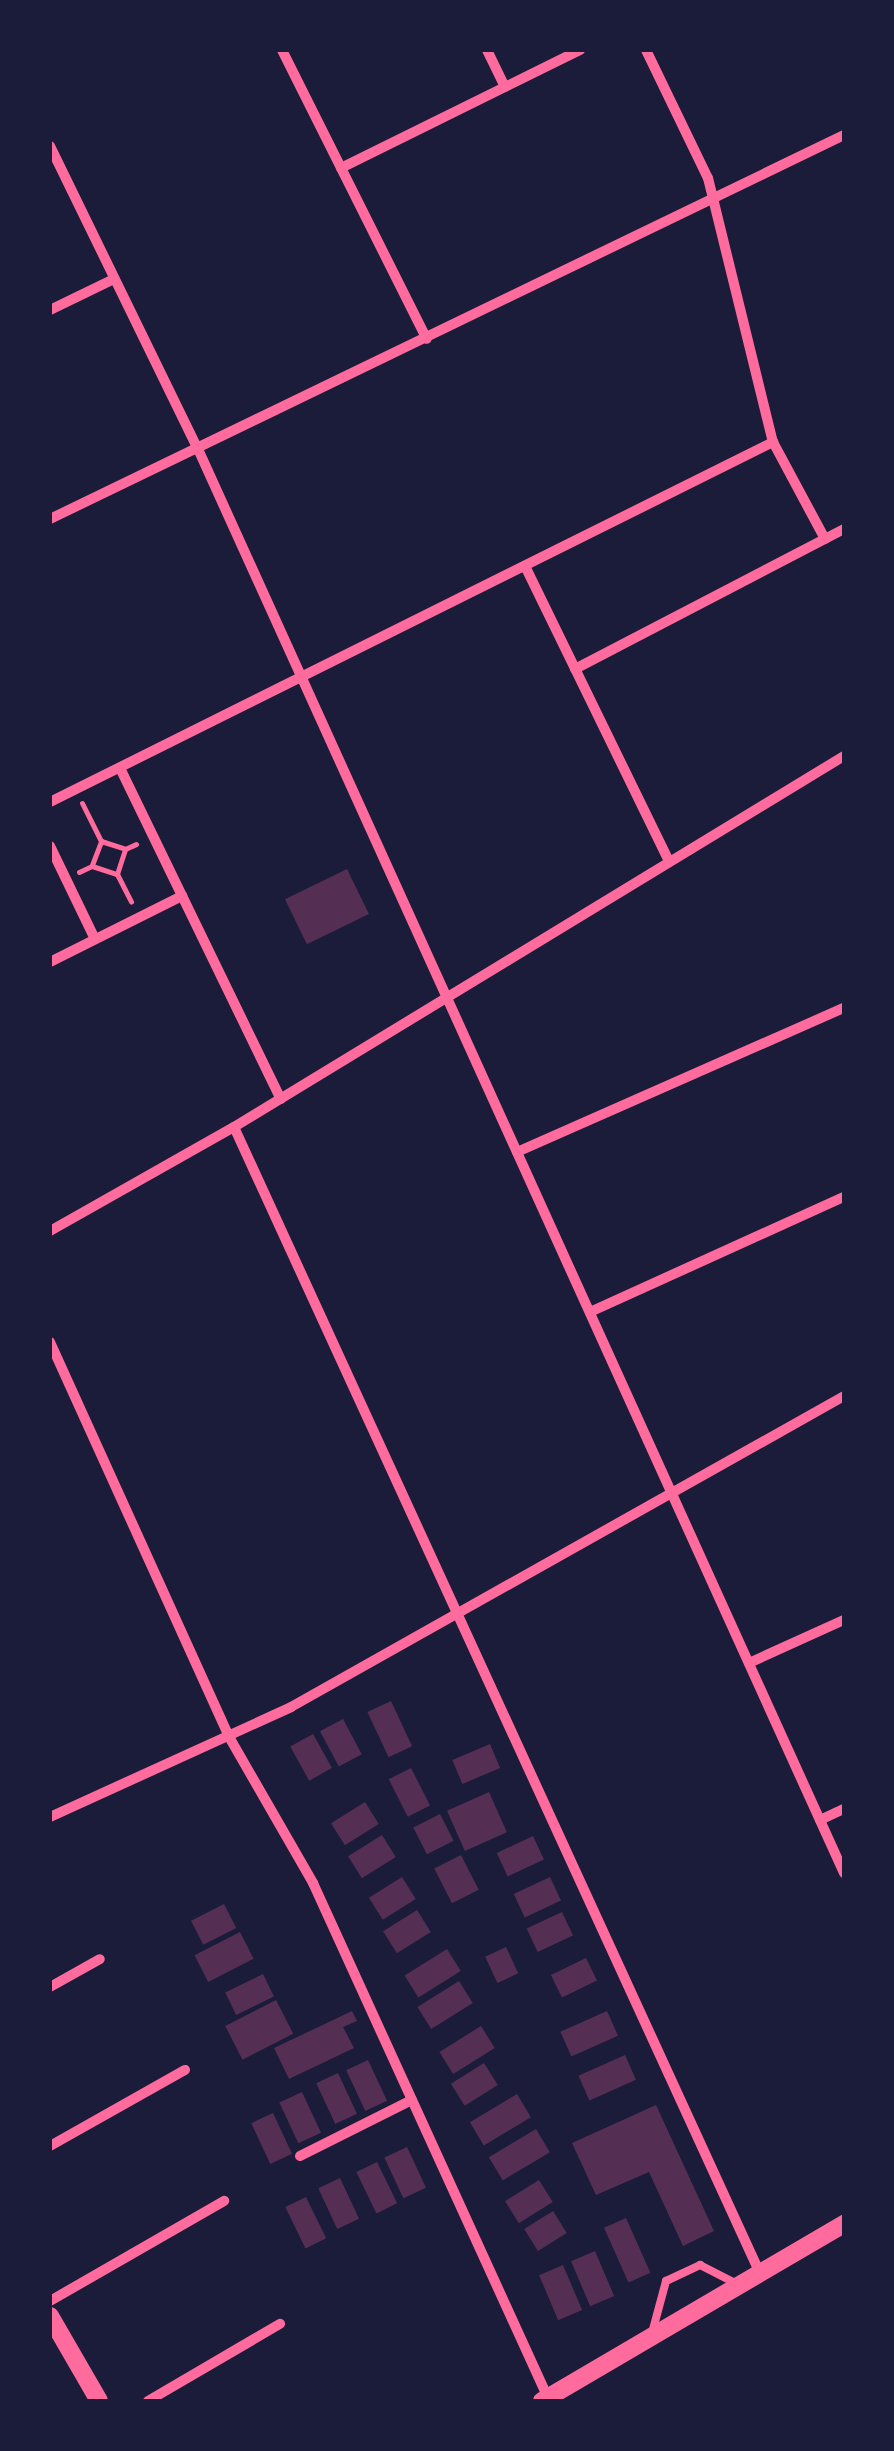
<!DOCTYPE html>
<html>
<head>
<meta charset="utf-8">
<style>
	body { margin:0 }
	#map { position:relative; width:894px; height:2451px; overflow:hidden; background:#1b1b3a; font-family:"Nunito Sans",sans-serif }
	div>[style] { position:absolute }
	.building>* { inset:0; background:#542f53; transform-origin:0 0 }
	.path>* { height:5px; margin:-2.5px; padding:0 2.5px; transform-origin:2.5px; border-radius:2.5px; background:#ff6b9d }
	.service>* { height:8px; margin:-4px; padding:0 4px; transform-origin:4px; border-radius:4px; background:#ff6b9d }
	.minor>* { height:10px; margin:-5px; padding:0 5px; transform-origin:5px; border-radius:5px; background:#ff6b9d }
	.tertiary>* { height:18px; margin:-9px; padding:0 9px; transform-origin:9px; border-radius:9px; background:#ff6b9d }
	span { translate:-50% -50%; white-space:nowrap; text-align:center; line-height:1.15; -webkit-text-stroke:8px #1b1b3a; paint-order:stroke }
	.frame { position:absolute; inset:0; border:52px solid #1b1b3a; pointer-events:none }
</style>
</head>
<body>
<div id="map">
	<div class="building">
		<div style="left:347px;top:869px;width:50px;height:69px;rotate:64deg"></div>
		<div style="left:391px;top:1701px;width:50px;height:26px;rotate:65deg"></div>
		<div style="left:343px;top:1719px;width:40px;height:26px;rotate:62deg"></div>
		<div style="left:313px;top:1734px;width:39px;height:26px;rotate:61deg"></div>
		<div style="left:490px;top:1744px;width:26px;height:41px;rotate:67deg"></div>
		<div style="left:411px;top:1768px;width:42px;height:25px;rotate:63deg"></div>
		<div style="left:489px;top:1792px;width:44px;height:46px;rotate:66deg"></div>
		<div style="left:365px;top:1802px;width:26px;height:40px;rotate:58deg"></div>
		<div style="left:440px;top:1814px;width:30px;height:30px;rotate:63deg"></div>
		<div style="left:382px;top:1835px;width:26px;height:40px;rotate:58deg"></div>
		<div style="left:533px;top:1836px;width:26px;height:40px;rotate:65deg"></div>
		<div style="left:461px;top:1855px;width:39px;height:30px;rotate:63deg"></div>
		<div style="left:402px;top:1877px;width:26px;height:39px;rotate:58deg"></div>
		<div style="left:550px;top:1877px;width:26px;height:40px;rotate:65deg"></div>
		<div style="left:224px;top:1904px;width:27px;height:37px;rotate:63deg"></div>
		<div style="left:417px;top:1910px;width:26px;height:40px;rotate:58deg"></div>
		<div style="left:562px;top:1912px;width:26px;height:39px;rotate:65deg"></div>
		<div style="left:240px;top:1932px;width:30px;height:51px;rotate:63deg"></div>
		<div style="left:506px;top:1947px;width:29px;height:23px;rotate:65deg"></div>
		<div style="left:447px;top:1949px;width:26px;height:50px;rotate:58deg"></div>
		<div style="left:586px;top:1958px;width:25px;height:39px;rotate:64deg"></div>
		<div style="left:263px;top:1974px;width:25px;height:42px;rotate:64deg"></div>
		<div style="left:459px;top:1981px;width:26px;height:49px;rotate:58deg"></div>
		<div style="left:276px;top:2000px;width:38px;height:57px;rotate:63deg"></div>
		<div style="clip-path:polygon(352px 2011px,357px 2021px,343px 2027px,354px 2048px,289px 2079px,274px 2048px)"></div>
		<div style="left:607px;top:2011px;width:27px;height:51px;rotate:66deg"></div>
		<div style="left:481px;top:2026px;width:26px;height:49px;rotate:58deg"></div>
		<div style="left:625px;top:2055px;width:27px;height:51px;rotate:66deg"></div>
		<div style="left:368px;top:2060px;width:45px;height:24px;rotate:65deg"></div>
		<div style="left:484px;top:2063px;width:26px;height:39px;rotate:58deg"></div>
		<div style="left:338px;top:2073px;width:45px;height:24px;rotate:65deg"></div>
		<div style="left:302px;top:2092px;width:45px;height:25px;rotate:65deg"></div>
		<div style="left:517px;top:2094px;width:27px;height:55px;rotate:59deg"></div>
		<div style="clip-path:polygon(656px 2105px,714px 2231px,683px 2246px,649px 2172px,596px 2195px,572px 2143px)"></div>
		<div style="left:273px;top:2113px;width:45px;height:24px;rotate:65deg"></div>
		<div style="left:536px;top:2129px;width:27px;height:55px;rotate:59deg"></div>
		<div style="left:407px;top:2147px;width:45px;height:25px;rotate:65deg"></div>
		<div style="left:377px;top:2162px;width:46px;height:23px;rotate:64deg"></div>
		<div style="left:340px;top:2178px;width:45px;height:24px;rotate:65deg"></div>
		<div style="left:539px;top:2180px;width:26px;height:40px;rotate:58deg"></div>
		<div style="left:306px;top:2197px;width:46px;height:23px;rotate:64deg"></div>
		<div style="left:553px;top:2211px;width:26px;height:34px;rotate:58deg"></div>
		<div style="left:626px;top:2218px;width:60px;height:24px;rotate:66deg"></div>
		<div style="left:595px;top:2251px;width:49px;height:26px;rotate:67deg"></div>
		<div style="left:563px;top:2265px;width:49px;height:26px;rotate:67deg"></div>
	</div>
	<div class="path">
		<div style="left:82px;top:803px;width:42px;rotate:63.4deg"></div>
		<div style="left:92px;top:865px;width:26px;rotate:-69deg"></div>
		<div style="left:101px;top:841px;width:25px;rotate:18deg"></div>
		<div style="left:79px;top:872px;width:14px;rotate:-25deg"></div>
		<div style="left:92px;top:866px;width:26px;rotate:18deg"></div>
		<div style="left:117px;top:874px;width:26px;rotate:-72deg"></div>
		<div style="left:125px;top:849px;width:12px;rotate:-24deg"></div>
		<div style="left:117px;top:874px;width:31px;rotate:63deg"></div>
	</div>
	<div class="service">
		<div style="left:652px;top:2333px;width:54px;rotate:-74.9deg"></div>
		<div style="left:666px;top:2281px;width:38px;rotate:-25deg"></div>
		<div style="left:700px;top:2265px;width:44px;rotate:27.1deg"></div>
	</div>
	<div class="minor">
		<div style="left:282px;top:50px;width:323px;rotate:63.4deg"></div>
		<div style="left:487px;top:50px;width:41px;rotate:64.1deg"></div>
		<div style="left:646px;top:50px;width:142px;rotate:64.2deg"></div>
		<div style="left:708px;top:178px;width:272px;rotate:76.2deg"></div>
		<div style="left:773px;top:442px;width:110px;rotate:61.8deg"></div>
		<div style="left:50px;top:146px;width:337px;rotate:64deg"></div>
		<div style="left:198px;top:449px;width:1564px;rotate:65.6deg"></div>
		<div style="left:341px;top:168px;width:267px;rotate:-26.3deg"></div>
		<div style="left:50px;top:310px;width:71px;rotate:-25.8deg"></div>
		<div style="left:50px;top:519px;width:882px;rotate:-25.81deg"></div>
		<div style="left:525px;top:566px;width:328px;rotate:64deg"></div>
		<div style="left:575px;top:669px;width:303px;rotate:-27.5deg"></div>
		<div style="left:120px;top:768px;width:368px;rotate:64.1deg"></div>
		<div style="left:50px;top:802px;width:808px;rotate:-26.47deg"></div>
		<div style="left:50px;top:846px;width:103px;rotate:64.2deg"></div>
		<div style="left:50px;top:962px;width:148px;rotate:-26.6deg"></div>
		<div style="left:234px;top:1127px;width:1261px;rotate:65.35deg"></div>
		<div style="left:517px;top:1152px;width:357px;rotate:-23.8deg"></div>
		<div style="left:50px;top:1231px;width:211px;rotate:-29.5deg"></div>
		<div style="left:234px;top:1127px;width:714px;rotate:-31.31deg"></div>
		<div style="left:590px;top:1312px;width:279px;rotate:-24.4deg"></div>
		<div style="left:50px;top:1342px;width:431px;rotate:65.6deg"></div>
		<div style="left:228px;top:1735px;width:171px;rotate:60.1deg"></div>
		<div style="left:313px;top:1883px;width:566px;rotate:65.47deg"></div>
		<div style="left:749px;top:1663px;width:104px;rotate:-24.4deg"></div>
		<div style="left:50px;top:1817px;width:265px;rotate:-24.5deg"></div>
		<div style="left:291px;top:1707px;width:634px;rotate:-29.35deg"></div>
		<div style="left:820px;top:1820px;width:26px;rotate:-25deg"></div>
		<div style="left:50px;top:1987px;width:57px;rotate:-29.2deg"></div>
		<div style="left:50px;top:2146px;width:155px;rotate:-29.4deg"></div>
		<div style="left:300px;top:2156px;width:125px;rotate:-26.6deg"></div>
		<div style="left:50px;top:2301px;width:201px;rotate:-29.9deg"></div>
		<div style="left:148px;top:2401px;width:153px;rotate:-30.3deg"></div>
	</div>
	<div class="tertiary">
		<div style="left:50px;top:2316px;width:98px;rotate:60deg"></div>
		<div style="left:542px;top:2401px;width:350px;rotate:-30.4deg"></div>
	</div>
	<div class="frame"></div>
</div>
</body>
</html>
